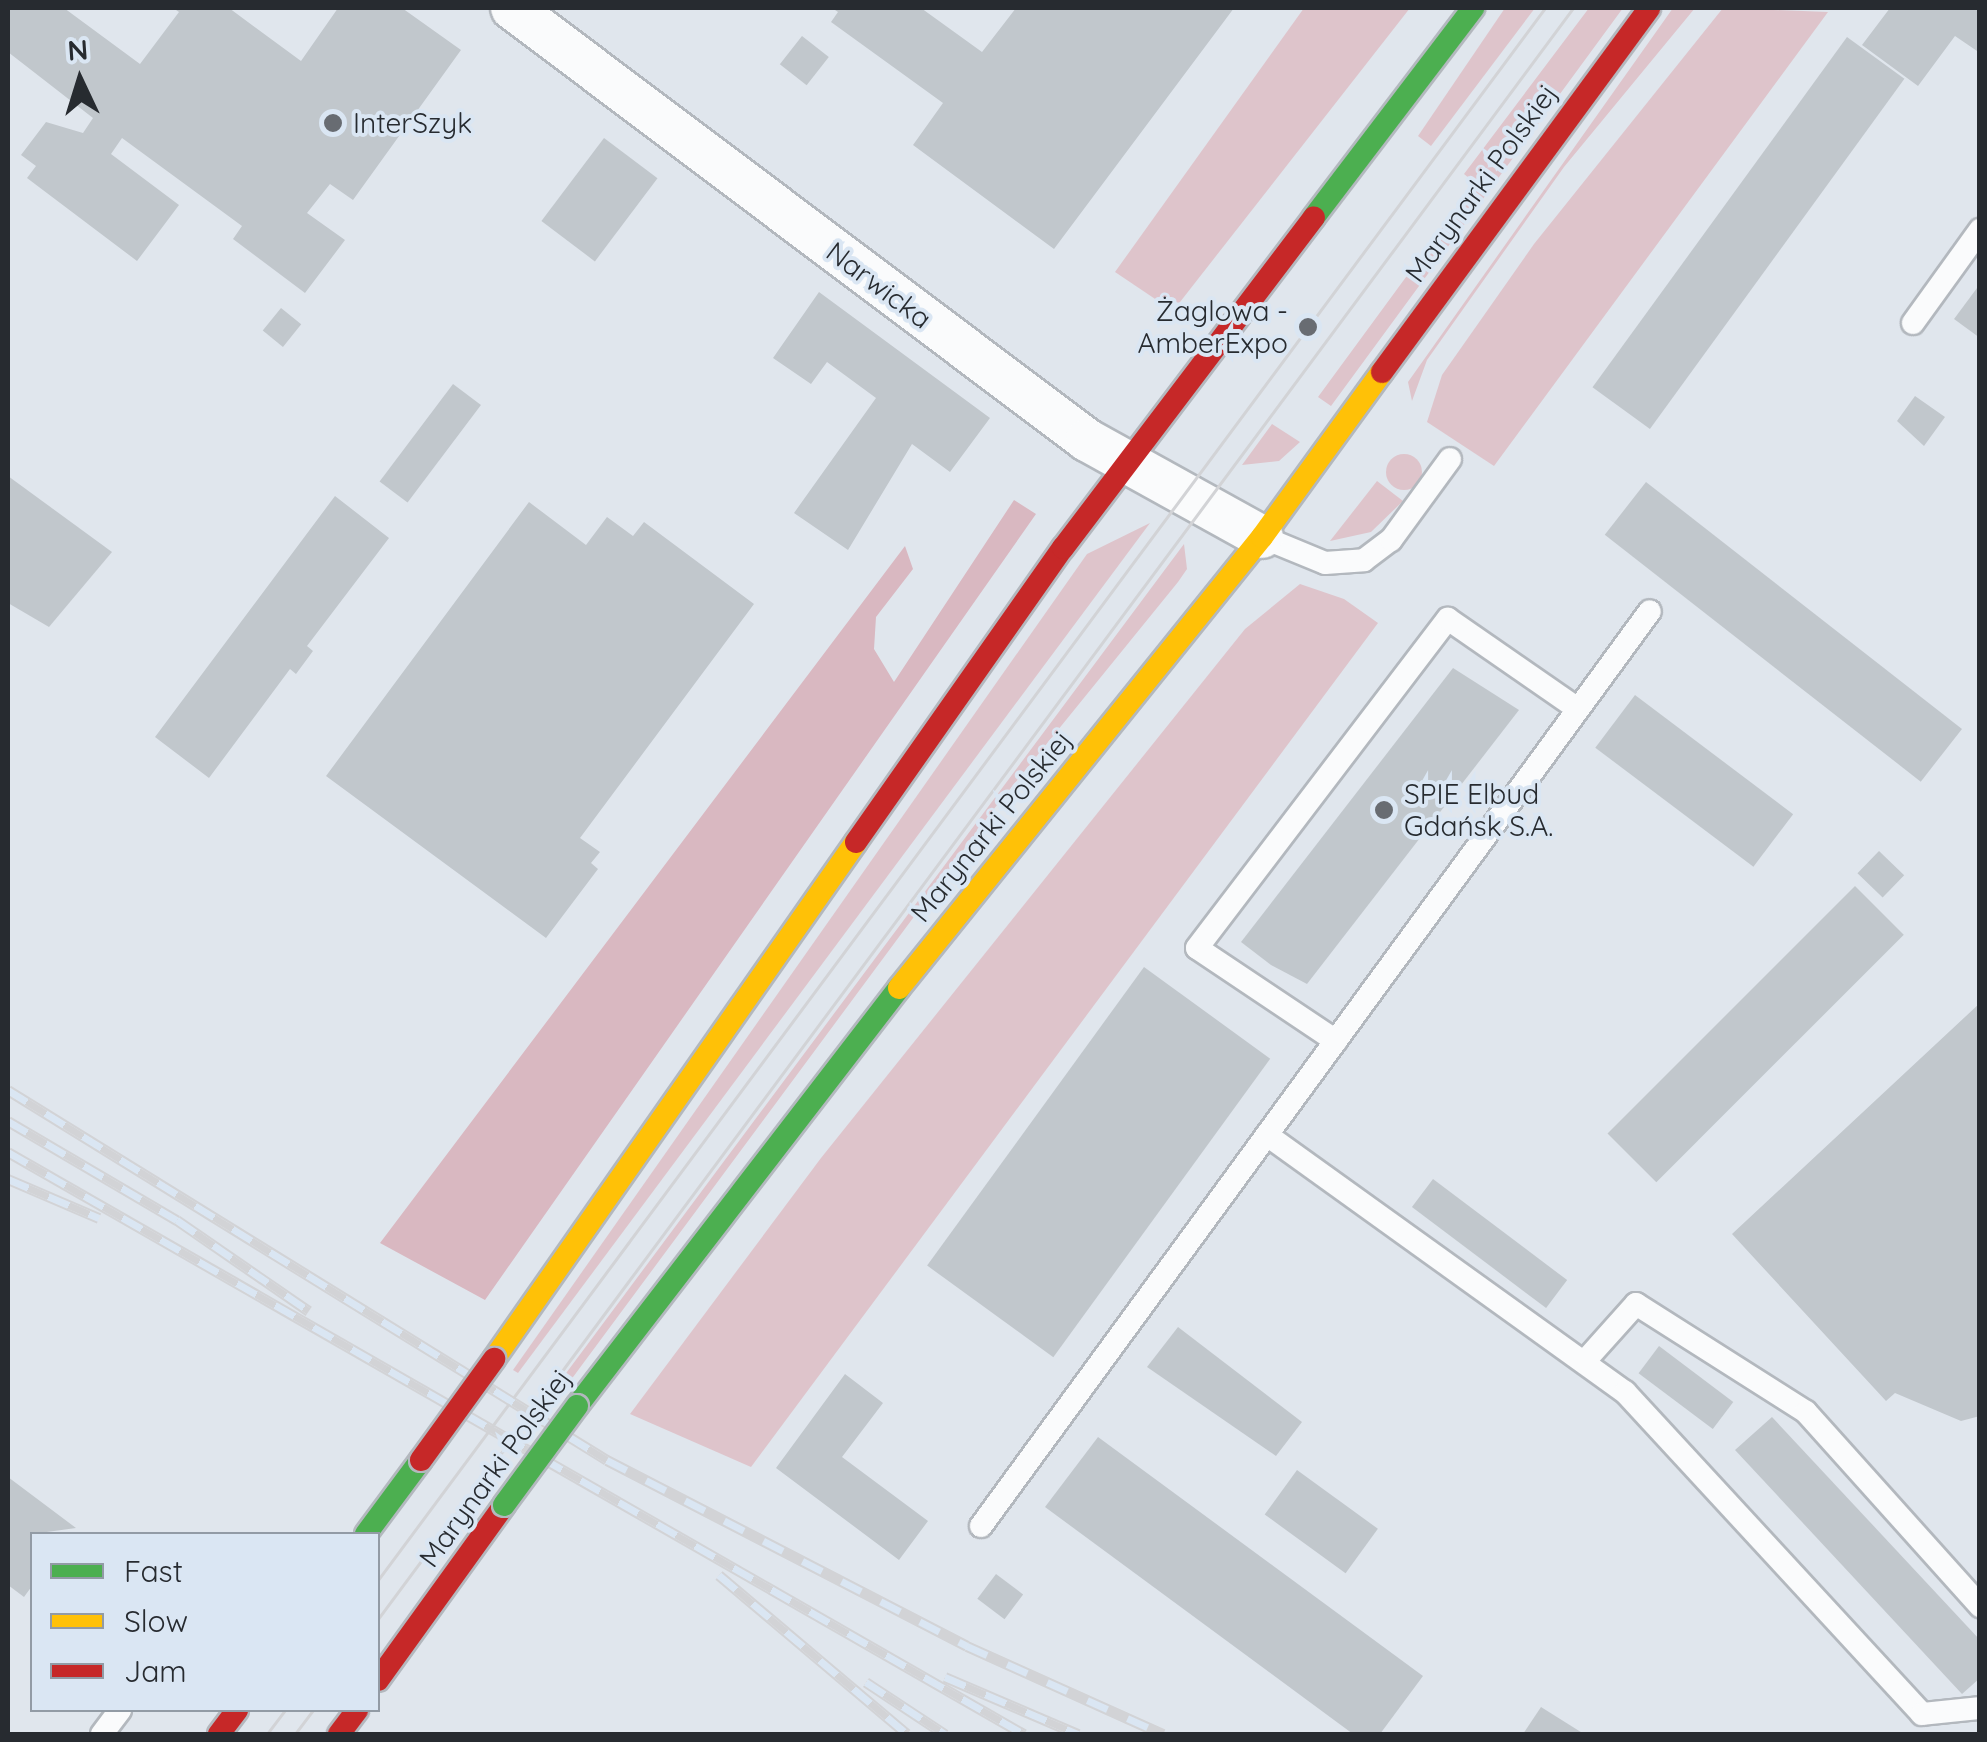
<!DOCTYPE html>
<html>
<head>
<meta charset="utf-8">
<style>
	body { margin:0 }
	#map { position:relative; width:1987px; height:1742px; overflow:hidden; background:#e0e6ed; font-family:Quicksand,sans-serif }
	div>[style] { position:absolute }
	.green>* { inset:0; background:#dec4cb }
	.round { border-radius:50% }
	.forest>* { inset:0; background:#d9b8c1 }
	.building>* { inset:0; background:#c1c7cc; transform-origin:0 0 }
	.roads { filter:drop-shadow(2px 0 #b3b8be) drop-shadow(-2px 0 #b3b8be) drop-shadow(0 2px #b3b8be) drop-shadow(0 -2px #b3b8be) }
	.lane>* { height:22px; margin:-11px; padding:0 11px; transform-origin:11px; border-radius:11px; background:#fafbfc }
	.street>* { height:42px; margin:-21px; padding:0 21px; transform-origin:21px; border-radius:21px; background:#fafbfc }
	.fast>* { height:22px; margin:-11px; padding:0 11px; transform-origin:11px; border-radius:11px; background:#4caf50 }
	.slow>* { height:22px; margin:-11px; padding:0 11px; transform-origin:11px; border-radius:11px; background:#ffc107 }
	.jam>* { height:22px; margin:-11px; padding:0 11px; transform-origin:11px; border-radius:11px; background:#c62828 }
	.tram>* { height:2.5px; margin:-1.25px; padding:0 1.25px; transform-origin:1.25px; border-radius:1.25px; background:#d2d3d6 }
	.rail>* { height:11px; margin-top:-5.5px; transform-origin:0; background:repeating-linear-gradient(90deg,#dae6f3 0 22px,#d2d3d6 0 44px); box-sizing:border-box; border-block:2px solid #d2d3d6 }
	.bridges { filter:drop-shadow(2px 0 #b3b8be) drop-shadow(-2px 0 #b3b8be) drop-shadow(0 2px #b3b8be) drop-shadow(0 -2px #b3b8be) }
	.fast-bridge>* { height:22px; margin:-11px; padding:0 11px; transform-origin:11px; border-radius:11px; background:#4caf50 }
	.jam-bridge>* { height:22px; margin:-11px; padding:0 11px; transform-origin:11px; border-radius:11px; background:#c62828 }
	.dots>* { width:28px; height:28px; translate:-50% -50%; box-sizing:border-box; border:5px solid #dae6f3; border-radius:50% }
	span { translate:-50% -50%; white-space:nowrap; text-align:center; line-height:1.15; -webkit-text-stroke:8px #dae6f3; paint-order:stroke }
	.poi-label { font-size:28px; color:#272b30 }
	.left { translate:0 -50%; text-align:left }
	.right { translate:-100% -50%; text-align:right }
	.street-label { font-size:28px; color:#272b30 }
	.frame { position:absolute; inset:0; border:10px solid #272b30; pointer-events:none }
	.legend { position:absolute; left:30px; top:1532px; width:350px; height:180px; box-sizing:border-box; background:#dae6f3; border:2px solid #929ba5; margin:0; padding:12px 18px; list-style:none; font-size:30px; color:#272b30 }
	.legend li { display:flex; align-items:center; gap:20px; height:50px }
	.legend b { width:50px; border:2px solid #929ba5 }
	.north { position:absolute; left:30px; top:30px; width:100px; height:100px; -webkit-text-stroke:8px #dae6f3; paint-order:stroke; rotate:356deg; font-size:28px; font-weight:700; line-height:40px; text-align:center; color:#272b30 }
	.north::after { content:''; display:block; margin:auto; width:35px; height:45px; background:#272b30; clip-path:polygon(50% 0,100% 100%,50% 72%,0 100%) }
</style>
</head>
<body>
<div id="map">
	<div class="green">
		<div style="clip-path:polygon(1304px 8px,1410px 8px,1173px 311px,1115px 272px)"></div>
		<div style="clip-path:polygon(1505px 8px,1535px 8px,1431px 146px,1418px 136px)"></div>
		<div style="clip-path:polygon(1589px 8px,1623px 8px,1331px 406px,1318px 397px,1475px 183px,1464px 174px)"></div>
		<div style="clip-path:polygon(1673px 8px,1695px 8px,1564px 167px,1427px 360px,1412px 401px,1408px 382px)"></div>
		<div style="clip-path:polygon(1723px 8px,1828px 12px,1494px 466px,1427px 422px,1442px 375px,1534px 244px)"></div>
		<div style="clip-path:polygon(1272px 424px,1300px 442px,1279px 461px,1242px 465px)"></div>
		<div class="round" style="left:1386px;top:454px;width:36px;height:36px"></div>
		<div style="clip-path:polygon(1377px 481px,1403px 501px,1371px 532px,1330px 541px)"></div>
		<div style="clip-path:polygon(1150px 523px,518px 1373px,513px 1370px,1087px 554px)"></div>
		<div style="clip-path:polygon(1184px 544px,1187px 569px,1178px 582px,993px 810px,559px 1396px,552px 1392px)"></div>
		<div style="clip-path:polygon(1300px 584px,1344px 599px,1378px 623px,751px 1467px,630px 1414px,821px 1158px,1245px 629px)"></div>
	</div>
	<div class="forest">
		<div style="clip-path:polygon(1014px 500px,1036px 514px,485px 1300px,380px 1243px,905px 546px,913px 569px,876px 617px,874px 649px,894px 682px)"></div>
	</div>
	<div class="building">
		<div style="clip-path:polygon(8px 8px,64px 8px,140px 64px,179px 12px,173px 8px,229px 8px,301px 61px,338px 8px,402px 8px,461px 50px,353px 200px,330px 184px,307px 213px,345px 240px,305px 293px,233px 239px,242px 226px,122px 138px,111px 154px,179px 205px,137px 261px,27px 178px,36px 166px,21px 155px,46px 122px,83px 133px,93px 118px,8px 52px)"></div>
		<div style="clip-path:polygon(832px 8px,921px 8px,982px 52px,1016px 8px,1234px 8px,1054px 249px,913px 145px,943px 103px,831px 22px,838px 12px)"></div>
		<div style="clip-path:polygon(1890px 8px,1980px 8px,1980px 53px,1955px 36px,1918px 86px,1862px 45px)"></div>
		<div style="left:802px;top:36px;width:34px;height:36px;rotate:38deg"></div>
		<div style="left:1847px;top:37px;width:71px;height:433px;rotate:36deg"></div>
		<div style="left:604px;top:138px;width:67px;height:104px;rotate:37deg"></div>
		<div style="clip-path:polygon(1980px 284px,1980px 338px,1954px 319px)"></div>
		<div style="clip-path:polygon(819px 292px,990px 418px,950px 472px,912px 444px,848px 550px,794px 513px,876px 398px,827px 362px,811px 384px,773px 358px)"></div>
		<div style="left:281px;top:308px;width:26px;height:29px;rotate:39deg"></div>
		<div style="left:453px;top:384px;width:35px;height:122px;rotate:37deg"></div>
		<div style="clip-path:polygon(1915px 396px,1945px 417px,1924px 446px,1897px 421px)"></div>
		<div style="clip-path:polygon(8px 476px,112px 552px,49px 627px,8px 603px)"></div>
		<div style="left:1646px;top:482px;width:401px;height:67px;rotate:38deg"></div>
		<div style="clip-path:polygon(335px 496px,389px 538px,307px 646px,313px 651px,296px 674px,290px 669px,209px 778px,155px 737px)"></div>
		<div style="clip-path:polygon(529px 502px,586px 545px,607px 517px,633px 536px,644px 522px,754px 604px,580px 838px,600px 852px,591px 863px,598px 869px,546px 938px,326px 776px)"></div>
		<div style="clip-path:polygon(1453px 668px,1519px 710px,1307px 984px,1271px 965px,1241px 942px)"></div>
		<div style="left:1635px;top:695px;width:198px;height:66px;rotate:37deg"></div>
		<div style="left:1879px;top:851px;width:35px;height:31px;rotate:44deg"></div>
		<div style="left:1855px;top:886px;width:69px;height:350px;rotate:45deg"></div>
		<div style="left:1144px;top:967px;width:156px;height:369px;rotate:36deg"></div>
		<div style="clip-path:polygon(1980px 1003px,1980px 1416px,1961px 1421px,1895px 1393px,1886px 1401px,1732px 1234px)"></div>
		<div style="left:1433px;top:1179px;width:168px;height:35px;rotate:37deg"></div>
		<div style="clip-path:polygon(1178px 1327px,1302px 1422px,1276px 1456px,1147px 1367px)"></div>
		<div style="left:1659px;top:1346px;width:93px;height:34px;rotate:37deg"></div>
		<div style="clip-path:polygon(845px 1374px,883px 1403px,842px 1457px,928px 1521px,899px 1560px,776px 1468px)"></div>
		<div style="clip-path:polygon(1772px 1417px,1980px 1640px,1980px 1678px,1962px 1694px,1735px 1450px)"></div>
		<div style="clip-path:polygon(1098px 1437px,1423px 1676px,1380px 1734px,1353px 1734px,1045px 1507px)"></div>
		<div style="left:1297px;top:1470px;width:100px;height:55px;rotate:36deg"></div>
		<div style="clip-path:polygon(8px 1477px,76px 1528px,32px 1534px,32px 1586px,24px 1597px,8px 1585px)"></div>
		<div style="left:996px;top:1574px;width:34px;height:31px;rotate:37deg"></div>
		<div style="clip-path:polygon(1541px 1707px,1584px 1734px,1523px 1734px)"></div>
	</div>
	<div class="roads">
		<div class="lane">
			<div style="left:1913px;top:323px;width:115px;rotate:-54.2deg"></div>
			<div style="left:1262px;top:537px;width:68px;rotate:22.4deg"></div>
			<div style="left:1325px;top:563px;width:39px;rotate:-4deg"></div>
			<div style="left:1364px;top:560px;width:34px;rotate:-37deg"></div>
			<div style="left:1391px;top:540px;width:100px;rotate:-53.9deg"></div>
			<div style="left:1336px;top:1041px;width:167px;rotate:-146.2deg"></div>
			<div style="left:1197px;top:948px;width:414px;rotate:-52.7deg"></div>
			<div style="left:1448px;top:619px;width:158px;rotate:34.7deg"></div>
			<div style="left:1267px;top:1135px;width:441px;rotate:35.7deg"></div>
			<div style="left:1625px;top:1392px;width:438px;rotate:47.3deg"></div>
			<div style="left:1922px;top:1714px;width:58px;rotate:-5.9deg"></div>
			<div style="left:1584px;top:1362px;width:78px;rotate:-48.1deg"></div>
			<div style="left:1636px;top:1304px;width:201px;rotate:32.4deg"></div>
			<div style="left:1806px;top:1412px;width:261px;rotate:48.1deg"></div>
			<div style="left:981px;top:1526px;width:1133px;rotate:-53.83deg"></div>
			<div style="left:102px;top:1734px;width:30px;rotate:-53deg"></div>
		</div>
		<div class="street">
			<div style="left:512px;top:8px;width:719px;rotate:36.92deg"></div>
			<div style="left:1087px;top:440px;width:200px;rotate:29deg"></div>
		</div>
		<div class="fast">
			<div style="left:1314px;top:217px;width:263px;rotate:-52.7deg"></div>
			<div style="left:577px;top:1406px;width:528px;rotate:-52.39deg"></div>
			<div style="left:366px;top:1534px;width:92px;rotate:-53.4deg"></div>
		</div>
		<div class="slow">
			<div style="left:899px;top:988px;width:579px;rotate:-51.17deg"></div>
			<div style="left:1262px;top:537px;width:204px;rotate:-54deg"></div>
			<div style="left:494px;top:1359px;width:631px;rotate:-55deg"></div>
		</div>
		<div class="jam">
			<div style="left:1382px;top:372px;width:451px;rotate:-53.7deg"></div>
			<div style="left:856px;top:842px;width:360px;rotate:-54.9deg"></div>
			<div style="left:1063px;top:548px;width:415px;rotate:-52.8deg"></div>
			<div style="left:378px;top:1680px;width:216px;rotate:-54.2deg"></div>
			<div style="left:219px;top:1734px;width:30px;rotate:-53deg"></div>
			<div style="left:339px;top:1734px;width:30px;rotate:-53deg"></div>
		</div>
	</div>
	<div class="tram">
		<div style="left:378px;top:1580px;width:1958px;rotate:-53.41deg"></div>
		<div style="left:378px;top:1619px;width:2006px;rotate:-53.43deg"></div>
		<div style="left:267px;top:1734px;width:30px;rotate:-53deg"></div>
		<div style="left:295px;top:1734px;width:30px;rotate:-53deg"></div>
	</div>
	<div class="rail">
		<div style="left:8px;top:1090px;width:704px;rotate:31.7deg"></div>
		<div style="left:607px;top:1460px;width:405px;rotate:27.3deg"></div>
		<div style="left:967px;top:1646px;width:215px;rotate:24.2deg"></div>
		<div style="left:8px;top:1121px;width:196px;rotate:30.4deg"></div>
		<div style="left:177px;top:1220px;width:160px;rotate:34.6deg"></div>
		<div style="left:8px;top:1152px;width:1171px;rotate:29.81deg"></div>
		<div style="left:8px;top:1179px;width:99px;rotate:23.2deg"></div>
		<div style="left:719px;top:1575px;width:246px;rotate:40.2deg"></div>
		<div style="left:945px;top:1677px;width:145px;rotate:23.2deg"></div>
		<div style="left:866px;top:1682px;width:95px;rotate:33.4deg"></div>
	</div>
	<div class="bridges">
		<div class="fast-bridge">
			<div style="left:504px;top:1505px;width:123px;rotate:-53.6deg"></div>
		</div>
		<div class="jam-bridge">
			<div style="left:421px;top:1460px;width:125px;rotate:-54.1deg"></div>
		</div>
	</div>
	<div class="dots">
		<div style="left:333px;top:123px;background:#686c72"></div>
		<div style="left:1308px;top:327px;background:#686c72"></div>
		<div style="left:1384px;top:810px;background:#686c72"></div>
	</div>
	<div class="poi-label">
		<span class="left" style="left:353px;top:123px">InterSzyk</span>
		<span class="right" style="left:1288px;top:327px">Żaglowa -<br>AmberExpo</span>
		<span class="left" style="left:1404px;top:810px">SPIE Elbud<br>Gdańsk S.A.</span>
	</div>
	<div class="street-label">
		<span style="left:1481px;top:183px;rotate:-54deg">Marynarki Polskiej</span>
		<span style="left:879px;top:285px;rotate:37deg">Narwicka</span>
		<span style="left:991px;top:826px;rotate:-51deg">Marynarki Polskiej</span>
		<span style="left:495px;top:1468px;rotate:-54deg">Marynarki Polskiej</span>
	</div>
	<div class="frame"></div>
	<ul class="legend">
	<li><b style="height:12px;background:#4caf50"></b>Fast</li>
	<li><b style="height:12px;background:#ffc107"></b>Slow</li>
	<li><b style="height:12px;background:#c62828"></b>Jam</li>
	</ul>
	<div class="north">N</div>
</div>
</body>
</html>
